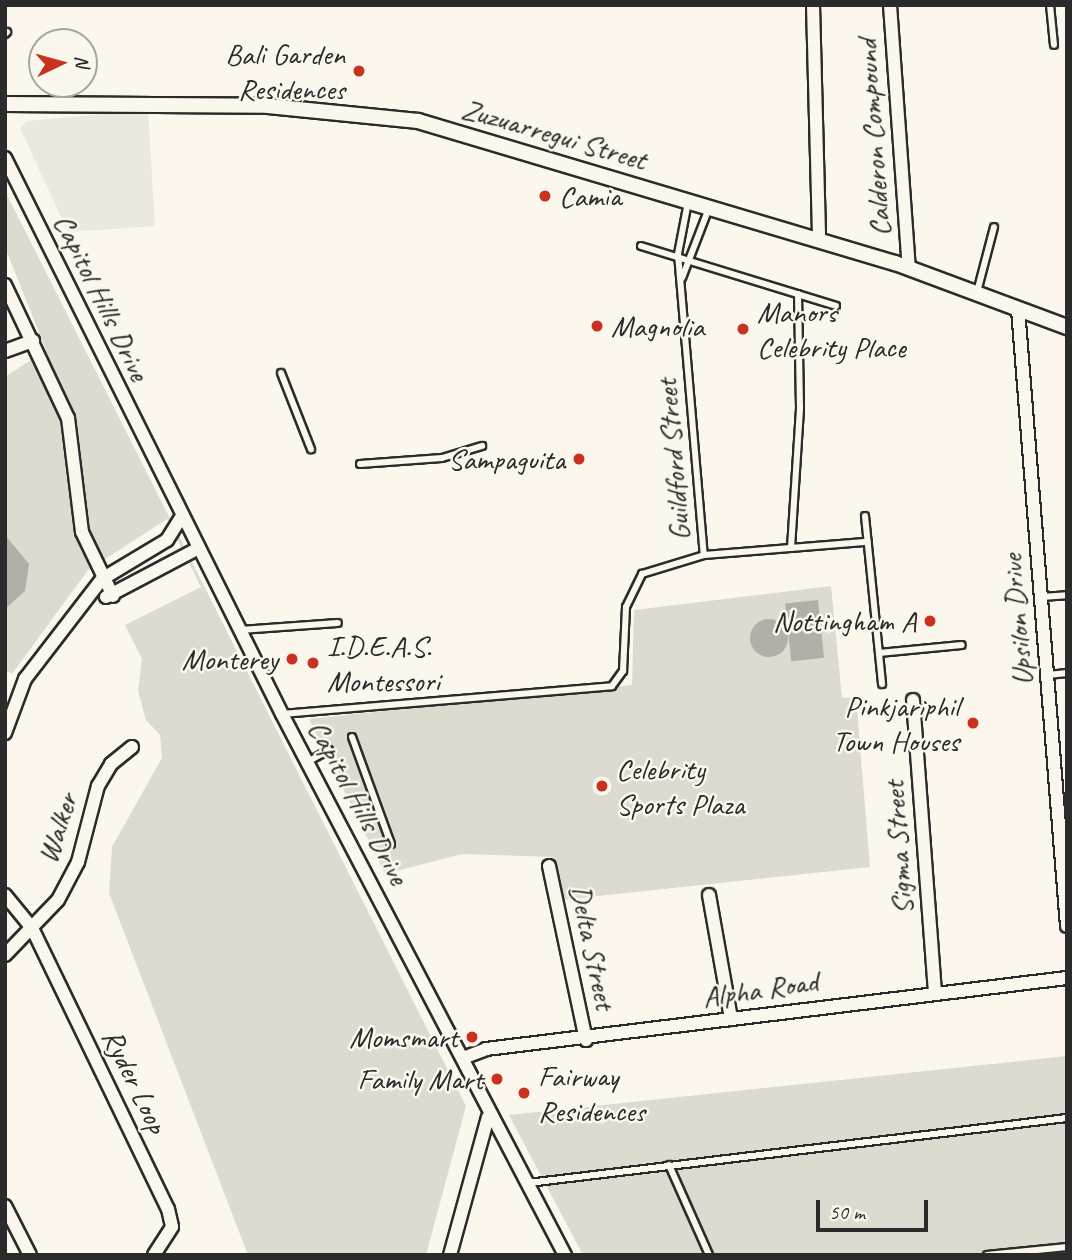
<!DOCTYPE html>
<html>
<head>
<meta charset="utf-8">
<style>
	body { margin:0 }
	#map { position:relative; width:1072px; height:1260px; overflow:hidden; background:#fbf7ec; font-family:Caveat,sans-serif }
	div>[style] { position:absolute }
	.built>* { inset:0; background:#ebe8de }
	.green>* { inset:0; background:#dddad0 }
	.water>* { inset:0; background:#b1afa7; transform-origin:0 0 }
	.round { border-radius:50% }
	.roads { filter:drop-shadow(2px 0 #2b2b2b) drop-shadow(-2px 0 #2b2b2b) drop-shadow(0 2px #2b2b2b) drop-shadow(0 -2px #2b2b2b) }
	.service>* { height:6px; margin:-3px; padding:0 3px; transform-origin:3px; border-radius:3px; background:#fbf7ec }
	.minor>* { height:12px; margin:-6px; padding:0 6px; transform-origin:6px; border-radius:6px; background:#fbf7ec }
	.tertiary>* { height:14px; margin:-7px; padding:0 7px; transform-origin:7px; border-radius:7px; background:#fbf7ec }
	.dots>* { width:19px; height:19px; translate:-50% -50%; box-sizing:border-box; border:4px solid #fbf7ec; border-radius:50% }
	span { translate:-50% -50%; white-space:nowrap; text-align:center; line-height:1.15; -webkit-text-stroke:5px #fbf7ec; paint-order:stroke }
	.poi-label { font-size:30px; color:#2b2b2b }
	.right { translate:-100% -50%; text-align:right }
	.left { translate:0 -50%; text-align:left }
	.street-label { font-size:30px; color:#2b2b2b }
	.frame { position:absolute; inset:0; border:7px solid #2b2b2b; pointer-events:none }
	.north { position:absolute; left:28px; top:28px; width:70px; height:70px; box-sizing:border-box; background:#fbf7ec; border:2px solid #a8a59f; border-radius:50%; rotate:85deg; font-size:19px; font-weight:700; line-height:28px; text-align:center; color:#2b2b2b }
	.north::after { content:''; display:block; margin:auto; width:24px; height:32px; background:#c8321e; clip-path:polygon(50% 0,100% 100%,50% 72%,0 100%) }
	.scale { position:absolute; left:816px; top:1200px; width:112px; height:32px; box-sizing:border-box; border:4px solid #2b2b2b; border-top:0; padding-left:9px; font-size:21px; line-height:24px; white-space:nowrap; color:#2b2b2b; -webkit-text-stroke:5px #fbf7ec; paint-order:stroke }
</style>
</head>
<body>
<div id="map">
	<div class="built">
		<div style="clip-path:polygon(148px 110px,155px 226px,68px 232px,20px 128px,27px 121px)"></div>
	</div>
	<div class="green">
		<div style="clip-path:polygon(5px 191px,466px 1106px,426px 1255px,248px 1255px,109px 893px,112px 847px,162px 758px,160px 735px,146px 720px,138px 691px,142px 659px,125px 625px,201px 587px,167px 519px,88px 570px,12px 674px,5px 670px,5px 377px,46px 350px,5px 247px)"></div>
		<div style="clip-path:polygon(831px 586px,842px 698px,856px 697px,870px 867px,561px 900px,554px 857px,462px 854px,385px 874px,309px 719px,632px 685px,634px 610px)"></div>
		<div style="clip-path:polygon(1067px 1056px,1067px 1255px,583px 1255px,509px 1115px)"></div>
	</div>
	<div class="water">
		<div style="clip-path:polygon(5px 535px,29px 564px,25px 591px,5px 609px)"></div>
		<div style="left:818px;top:600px;width:58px;height:33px;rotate:84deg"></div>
		<div class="round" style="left:750px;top:619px;width:38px;height:38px"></div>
	</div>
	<div class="roads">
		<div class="service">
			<div style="left:1050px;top:5px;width:40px;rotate:84.3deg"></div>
			<div style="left:5px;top:34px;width:3px;rotate:-45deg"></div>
			<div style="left:688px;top:202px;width:53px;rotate:100.9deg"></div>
			<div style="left:678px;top:254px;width:302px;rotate:85.1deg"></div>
			<div style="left:641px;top:246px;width:204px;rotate:17.1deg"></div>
			<div style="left:682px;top:278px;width:75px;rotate:-68.9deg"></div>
			<div style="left:977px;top:292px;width:67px;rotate:-75.3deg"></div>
			<div style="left:281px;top:373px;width:82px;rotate:68.5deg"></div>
			<div style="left:360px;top:464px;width:82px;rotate:-4.2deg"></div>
			<div style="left:442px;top:458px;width:42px;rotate:-16.7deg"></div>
			<div style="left:865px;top:516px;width:169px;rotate:84.2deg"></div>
			<div style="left:791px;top:548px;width:140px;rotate:-86.3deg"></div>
			<div style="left:800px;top:408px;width:114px;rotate:-91deg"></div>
			<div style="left:1041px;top:597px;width:26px;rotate:-4deg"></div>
			<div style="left:240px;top:630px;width:98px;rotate:-4.1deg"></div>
			<div style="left:879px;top:653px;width:83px;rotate:-5.5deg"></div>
			<div style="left:1048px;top:675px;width:19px;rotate:-6deg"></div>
			<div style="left:282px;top:714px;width:331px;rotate:-4.8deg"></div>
			<div style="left:612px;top:686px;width:19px;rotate:-54deg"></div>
			<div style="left:623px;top:671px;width:64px;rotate:-87.3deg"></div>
			<div style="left:626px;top:607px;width:37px;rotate:-64deg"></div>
			<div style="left:642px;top:574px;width:65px;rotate:-17deg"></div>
			<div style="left:704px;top:555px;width:164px;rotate:-4.6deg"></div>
			<div style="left:352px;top:737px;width:114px;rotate:70deg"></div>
			<div style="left:309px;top:761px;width:23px;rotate:-29deg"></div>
			<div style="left:669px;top:1165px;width:98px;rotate:66deg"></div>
			<div style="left:528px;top:1183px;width:543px;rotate:-6.88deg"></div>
			<div style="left:987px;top:1255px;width:80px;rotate:-5.7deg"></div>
		</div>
		<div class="minor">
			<div style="left:813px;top:5px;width:235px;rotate:88.5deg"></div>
			<div style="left:890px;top:5px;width:264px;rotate:85.9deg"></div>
			<div style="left:5px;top:158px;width:621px;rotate:63.52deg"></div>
			<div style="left:282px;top:714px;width:611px;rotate:62.39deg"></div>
			<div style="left:5px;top:285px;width:147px;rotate:64.7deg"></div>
			<div style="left:68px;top:418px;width:115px;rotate:83deg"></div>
			<div style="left:82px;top:532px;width:71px;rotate:64.2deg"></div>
			<div style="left:1018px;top:309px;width:619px;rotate:85.46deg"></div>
			<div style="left:5px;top:351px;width:30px;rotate:-20deg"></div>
			<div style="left:106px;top:597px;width:105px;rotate:-27.8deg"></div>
			<div style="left:913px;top:700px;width:292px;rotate:85.7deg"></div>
			<div style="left:5px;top:733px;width:58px;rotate:-69.7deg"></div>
			<div style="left:25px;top:679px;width:126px;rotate:-52.4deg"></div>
			<div style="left:102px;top:579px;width:76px;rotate:-31deg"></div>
			<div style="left:167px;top:540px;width:28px;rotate:-58deg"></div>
			<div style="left:549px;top:866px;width:178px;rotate:78deg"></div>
			<div style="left:5px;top:895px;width:43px;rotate:50.7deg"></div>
			<div style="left:32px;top:928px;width:312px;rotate:64.2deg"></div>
			<div style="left:168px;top:1209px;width:18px;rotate:77deg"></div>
			<div style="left:172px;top:1227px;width:33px;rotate:123deg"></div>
			<div style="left:709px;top:895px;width:126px;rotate:79.9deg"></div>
			<div style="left:5px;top:955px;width:76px;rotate:-46.1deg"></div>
			<div style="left:58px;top:900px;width:43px;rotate:-62.2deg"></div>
			<div style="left:78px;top:862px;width:79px;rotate:-75.3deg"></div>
			<div style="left:98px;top:786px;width:26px;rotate:-59deg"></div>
			<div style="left:111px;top:764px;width:27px;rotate:-39deg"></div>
			<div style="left:463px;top:1058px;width:25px;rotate:-21deg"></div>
			<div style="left:486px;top:1049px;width:585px;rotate:-6.97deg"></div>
			<div style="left:5px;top:1206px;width:55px;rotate:63deg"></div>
			<div style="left:450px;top:1255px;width:143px;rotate:-74.6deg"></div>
		</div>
		<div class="tertiary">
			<div style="left:5px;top:104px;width:263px;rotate:0.4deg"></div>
			<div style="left:268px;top:106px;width:151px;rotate:5.7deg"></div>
			<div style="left:418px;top:121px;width:498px;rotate:16.6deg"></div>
			<div style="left:895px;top:263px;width:184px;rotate:20.4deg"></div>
		</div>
	</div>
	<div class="dots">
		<div style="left:359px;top:71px;background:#c8321e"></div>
		<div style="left:545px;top:196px;background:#c8321e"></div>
		<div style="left:597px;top:326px;background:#c8321e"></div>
		<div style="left:743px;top:329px;background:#c8321e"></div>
		<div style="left:579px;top:459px;background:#c8321e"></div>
		<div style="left:930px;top:621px;background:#c8321e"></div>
		<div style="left:292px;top:659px;background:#c8321e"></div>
		<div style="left:313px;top:663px;background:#c8321e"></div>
		<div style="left:973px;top:723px;background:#c8321e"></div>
		<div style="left:602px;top:786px;background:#c8321e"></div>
		<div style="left:472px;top:1037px;background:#c8321e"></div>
		<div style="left:497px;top:1079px;background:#c8321e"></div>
		<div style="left:524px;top:1093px;background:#c8321e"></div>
	</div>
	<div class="poi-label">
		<span class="right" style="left:345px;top:71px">Bali Garden<br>Residences</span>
		<span class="left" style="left:559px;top:196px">Camia</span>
		<span class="left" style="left:757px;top:329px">Manors<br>Celebrity Place</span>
		<span class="left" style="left:611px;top:326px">Magnolia</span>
		<span class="right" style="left:565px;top:459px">Sampaguita</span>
		<span class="right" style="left:916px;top:621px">Nottingham A</span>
		<span class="left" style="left:327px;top:663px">I.D.E.A.S.<br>Montessori</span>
		<span class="right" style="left:278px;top:659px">Monterey</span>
		<span class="right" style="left:959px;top:723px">Pinkjariphil<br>Town Houses</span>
		<span class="left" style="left:616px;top:786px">Celebrity<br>Sports Plaza</span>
		<span class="right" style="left:458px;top:1037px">Momsmart</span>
		<span class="left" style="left:538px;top:1093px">Fairway<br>Residences</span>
		<span class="right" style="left:483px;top:1079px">Family Mart</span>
	</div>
	<div class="street-label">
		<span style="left:554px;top:134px;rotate:16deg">Zuzuarregui Street</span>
		<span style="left:873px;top:138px;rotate:-94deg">Calderon Compound</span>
		<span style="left:102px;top:297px;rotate:64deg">Capitol Hills Drive</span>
		<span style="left:673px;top:460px;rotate:-95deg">Guildford Street</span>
		<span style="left:1017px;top:620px;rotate:-95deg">Upsilon Drive</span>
		<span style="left:359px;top:802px;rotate:62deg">Capitol Hills Drive</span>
		<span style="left:57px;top:828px;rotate:-72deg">Walker</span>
		<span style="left:898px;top:848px;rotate:-94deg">Sigma Street</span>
		<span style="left:593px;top:947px;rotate:78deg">Delta Street</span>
		<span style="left:760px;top:989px;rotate:-8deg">Alpha Road</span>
		<span style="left:135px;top:1081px;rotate:64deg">Ryder Loop</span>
	</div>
	<div class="frame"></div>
	<div class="north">N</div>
	<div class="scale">50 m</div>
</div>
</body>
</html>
